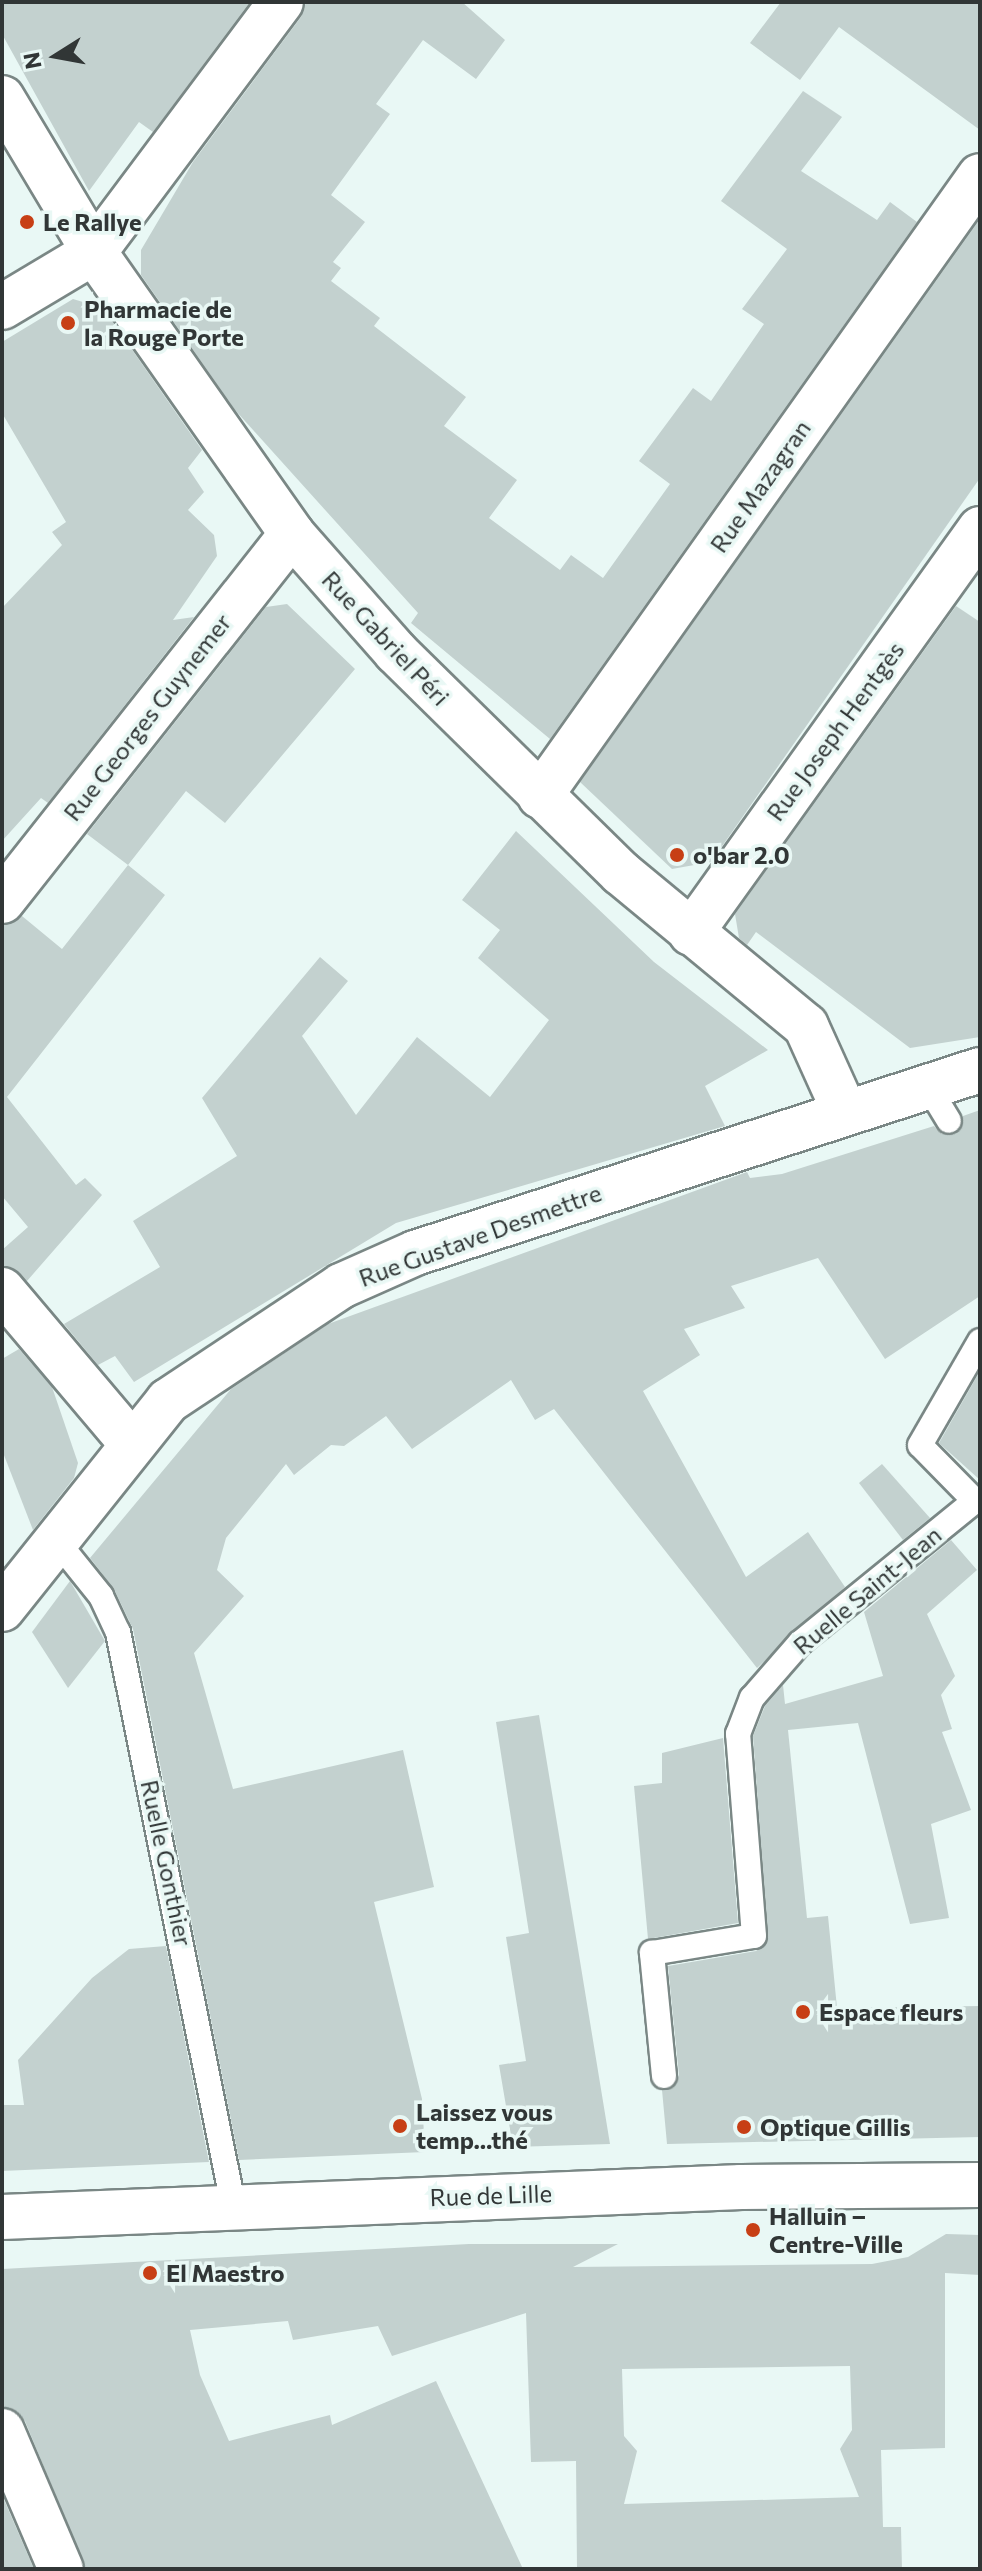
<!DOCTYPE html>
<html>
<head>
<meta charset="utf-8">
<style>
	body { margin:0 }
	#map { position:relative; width:982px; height:2571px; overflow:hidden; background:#e9f8f5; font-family:Commissioner,sans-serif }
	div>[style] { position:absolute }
	.building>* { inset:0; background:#c3d1cf }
	.roads { filter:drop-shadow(2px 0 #7a8785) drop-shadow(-2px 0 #7a8785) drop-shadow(0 2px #7a8785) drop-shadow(0 -2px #7a8785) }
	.service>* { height:24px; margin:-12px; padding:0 12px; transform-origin:12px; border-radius:12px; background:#fff }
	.minor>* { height:44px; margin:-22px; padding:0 22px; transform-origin:22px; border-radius:22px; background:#fff }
	.tertiary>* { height:44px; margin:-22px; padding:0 22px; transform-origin:22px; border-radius:22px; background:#fff }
	.secondary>* { height:44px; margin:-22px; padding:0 22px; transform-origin:22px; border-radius:22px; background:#fff }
	.dots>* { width:22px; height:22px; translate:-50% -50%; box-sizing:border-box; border:4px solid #e9f8f5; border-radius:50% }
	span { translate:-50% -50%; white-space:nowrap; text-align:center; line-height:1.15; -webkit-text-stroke:7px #e9f8f5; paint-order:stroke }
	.poi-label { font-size:24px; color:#313636; font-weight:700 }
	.left { translate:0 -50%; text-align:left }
	.street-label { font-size:24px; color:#313636 }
	.frame { position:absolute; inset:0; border:4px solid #313636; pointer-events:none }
	.north { position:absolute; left:16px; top:16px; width:80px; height:80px; -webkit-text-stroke:6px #e9f8f5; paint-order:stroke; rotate:259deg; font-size:22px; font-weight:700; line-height:32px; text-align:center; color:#313636 }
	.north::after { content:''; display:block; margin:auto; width:28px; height:36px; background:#313636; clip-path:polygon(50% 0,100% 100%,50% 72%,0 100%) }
</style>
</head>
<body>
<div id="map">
	<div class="building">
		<div style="clip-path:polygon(2px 2px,250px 2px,153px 132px,139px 122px,89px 191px,2px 34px)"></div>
		<div style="clip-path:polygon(306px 2px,462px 2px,505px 40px,476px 79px,423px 40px,376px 104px,390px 114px,331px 195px,365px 222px,333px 262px,341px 268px,331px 281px,380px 318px,374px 326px,466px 397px,444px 426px,517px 480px,489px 518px,560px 570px,571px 555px,603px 578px,670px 484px,639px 461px,693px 388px,711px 401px,764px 324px,742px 309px,787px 249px,721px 201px,803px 91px,842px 117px,801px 171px,877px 220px,890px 202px,917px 222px,550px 739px,411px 623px,418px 613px,235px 410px,141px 275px,141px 250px,193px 162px,301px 17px)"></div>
		<div style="clip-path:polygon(781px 2px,980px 2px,980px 130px,839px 27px,800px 80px,750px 43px)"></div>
		<div style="clip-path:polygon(980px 219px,980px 478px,711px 862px,672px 869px,580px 782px)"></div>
		<div style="clip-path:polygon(73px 299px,103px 308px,202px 450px,188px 468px,204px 492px,188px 510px,214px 535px,217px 556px,173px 620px,194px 617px,48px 803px,41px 798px,2px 841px,2px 608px,62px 545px,52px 532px,66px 522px,2px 413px,2px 342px)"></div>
		<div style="clip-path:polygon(287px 604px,355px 669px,225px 823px,186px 791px,128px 865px,87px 834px,266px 607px)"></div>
		<div style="clip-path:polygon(956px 606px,980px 622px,980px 1037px,910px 1048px,756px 932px,747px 945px,739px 938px,735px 914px)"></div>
		<div style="clip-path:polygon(516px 831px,654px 962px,768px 1050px,705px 1086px,725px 1126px,396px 1223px,134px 1382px,115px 1356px,98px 1365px,64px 1324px,160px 1267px,133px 1221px,237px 1156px,202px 1098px,320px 957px,348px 981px,302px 1036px,356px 1115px,417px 1037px,490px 1097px,549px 1020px,478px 958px,500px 930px,462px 900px)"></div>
		<div style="clip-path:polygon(128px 865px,165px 895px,7px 1097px,76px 1185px,85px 1178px,102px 1195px,27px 1281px,2px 1266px,2px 1250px,28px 1227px,2px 1196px,2px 925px,22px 916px,62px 949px)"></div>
		<div style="clip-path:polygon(980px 1110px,980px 1296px,885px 1359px,818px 1258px,731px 1286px,745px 1308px,684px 1329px,700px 1355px,643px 1391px,746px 1577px,808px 1532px,845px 1587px,757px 1668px,554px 1409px,535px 1420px,511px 1380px,412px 1449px,386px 1416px,344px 1446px,331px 1445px,294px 1475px,286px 1464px,226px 1538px,217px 1570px,244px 1596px,194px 1653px,233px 1789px,403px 1750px,434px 1887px,374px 1902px,422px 2099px,425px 2152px,239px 2160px,133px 1629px,114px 1589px,90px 1558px,231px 1389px,328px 1324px,747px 1172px,750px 1178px,782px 1174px,934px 1126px,942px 1134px,956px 1134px,963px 1116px)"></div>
		<div style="clip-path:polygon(19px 1349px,52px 1387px,78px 1463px,74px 1478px,33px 1530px,2px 1450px,2px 1359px)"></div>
		<div style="clip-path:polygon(980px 1371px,980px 1480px,939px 1443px)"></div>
		<div style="clip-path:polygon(882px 1464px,930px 1518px,903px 1540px,859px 1483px)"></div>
		<div style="clip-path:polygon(951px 1540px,977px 1570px,927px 1614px,955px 1676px,941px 1695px,952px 1729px,942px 1732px,971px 1810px,931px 1824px,949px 1918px,910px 1924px,858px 1723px,788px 1730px,807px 1918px,828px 1916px,837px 2008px,980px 2006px,980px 2137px,667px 2144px,662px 2090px,673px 2088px,679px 2075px,668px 1966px,756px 1951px,768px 1941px,753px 1736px,765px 1706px,783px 1685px,785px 1704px,883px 1676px,864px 1612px)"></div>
		<div style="clip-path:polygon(70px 1581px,105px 1641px,68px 1688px,32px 1632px)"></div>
		<div style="clip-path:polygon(539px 1715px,579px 1955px,610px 2144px,513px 2147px,499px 2065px,526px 2061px,506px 1937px,529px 1933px,496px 1722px)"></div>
		<div style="clip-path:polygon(723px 1738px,738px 1923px,648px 1939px,634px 1786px,662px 1783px,662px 1753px)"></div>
		<div style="clip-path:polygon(166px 1946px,209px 2162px,2px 2171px,2px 2105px,24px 2105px,18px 2060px,92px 1978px,129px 1949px)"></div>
		<div style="clip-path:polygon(evenodd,946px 2234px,980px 2235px,980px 2275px,945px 2273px,945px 2448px,881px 2450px,883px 2527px,901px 2527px,902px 2569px,577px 2569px,576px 2461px,531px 2462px,526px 2313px,392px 2356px,378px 2326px,293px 2340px,288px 2321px,190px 2330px,200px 2375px,229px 2441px,330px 2415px,332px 2425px,436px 2381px,523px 2569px,86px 2569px,25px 2421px,2px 2406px,2px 2269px,469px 2244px,618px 2244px,573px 2267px,872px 2264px,908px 2257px,946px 2234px,850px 2366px,852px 2430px,840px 2449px,859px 2497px,624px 2504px,637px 2451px,624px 2436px,622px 2369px,850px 2366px)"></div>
		<div style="clip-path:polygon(2px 2495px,34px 2569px,2px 2569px)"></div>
	</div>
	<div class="roads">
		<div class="service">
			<div style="left:926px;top:1083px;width:44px;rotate:58.8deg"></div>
			<div style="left:56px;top:1540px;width:72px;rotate:51.2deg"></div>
			<div style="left:101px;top:1596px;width:40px;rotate:65deg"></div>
			<div style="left:118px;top:1632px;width:583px;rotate:78.63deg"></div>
			<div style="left:664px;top:2076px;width:124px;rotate:-95.6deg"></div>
			<div style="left:652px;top:1953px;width:103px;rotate:-9.5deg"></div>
			<div style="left:754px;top:1936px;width:203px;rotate:-94.5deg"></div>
			<div style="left:738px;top:1734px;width:39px;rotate:-69deg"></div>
			<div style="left:752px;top:1698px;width:73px;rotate:-48.9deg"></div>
			<div style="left:800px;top:1643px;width:225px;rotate:-39.1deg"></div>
			<div style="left:975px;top:1501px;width:78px;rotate:-134.5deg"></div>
			<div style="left:920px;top:1445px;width:120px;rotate:-60deg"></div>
		</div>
		<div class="minor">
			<div style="left:2px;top:307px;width:107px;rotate:-30.9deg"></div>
			<div style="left:94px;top:252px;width:312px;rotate:-53.2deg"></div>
			<div style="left:540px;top:796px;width:760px;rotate:-54.64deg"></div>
			<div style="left:2px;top:901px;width:468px;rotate:-51.7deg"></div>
			<div style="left:691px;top:933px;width:497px;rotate:-54.4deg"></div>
			<div style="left:2px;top:1290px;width:202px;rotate:49.8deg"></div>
			<div style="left:2px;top:2431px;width:150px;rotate:66.9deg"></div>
		</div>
		<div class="tertiary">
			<div style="left:2px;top:98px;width:179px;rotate:59.1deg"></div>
			<div style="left:94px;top:252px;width:345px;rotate:54.9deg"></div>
			<div style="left:292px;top:534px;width:157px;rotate:48.6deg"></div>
			<div style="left:396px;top:652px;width:315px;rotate:44.5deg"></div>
			<div style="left:621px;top:873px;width:240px;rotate:39.6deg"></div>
			<div style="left:806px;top:1026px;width:92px;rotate:65.7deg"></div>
			<div style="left:2px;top:1609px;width:266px;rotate:-51.4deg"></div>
			<div style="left:168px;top:1401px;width:208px;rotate:-33.6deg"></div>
			<div style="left:341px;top:1286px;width:81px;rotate:-24deg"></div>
			<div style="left:415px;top:1253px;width:594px;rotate:-17.95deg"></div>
		</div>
		<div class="secondary">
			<div style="left:2px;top:2217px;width:740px;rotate:-2.32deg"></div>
			<div style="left:741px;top:2187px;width:239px;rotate:-0.5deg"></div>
		</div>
	</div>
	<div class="dots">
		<div style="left:27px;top:222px;background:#c73f15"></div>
		<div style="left:68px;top:323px;background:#c73f15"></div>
		<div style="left:677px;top:855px;background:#c73f15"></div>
		<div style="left:803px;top:2012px;background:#c73f15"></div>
		<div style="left:400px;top:2126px;background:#c73f15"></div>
		<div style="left:744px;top:2127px;background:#c73f15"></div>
		<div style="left:753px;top:2230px;background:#c73f15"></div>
		<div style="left:150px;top:2273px;background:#c73f15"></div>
	</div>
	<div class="poi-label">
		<span class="left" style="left:43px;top:222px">Le Rallye</span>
		<span class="left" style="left:84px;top:323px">Pharmacie de<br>la Rouge Porte</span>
		<span class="left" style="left:693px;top:855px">o'bar 2.0</span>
		<span class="left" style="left:819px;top:2012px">Espace fleurs</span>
		<span class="left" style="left:416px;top:2126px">Laissez vous<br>temp...thé</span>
		<span class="left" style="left:760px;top:2127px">Optique Gillis</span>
		<span class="left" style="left:769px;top:2230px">Halluin –<br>Centre-Ville</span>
		<span class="left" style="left:166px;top:2273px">El Maestro</span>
	</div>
	<div class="street-label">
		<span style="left:760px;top:486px;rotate:-55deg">Rue Mazagran</span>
		<span style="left:386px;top:638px;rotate:47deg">Rue Gabriel Péri</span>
		<span style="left:147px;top:717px;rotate:-52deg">Rue Georges Guynemer</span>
		<span style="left:835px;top:731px;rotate:-54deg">Rue Joseph Hentgès</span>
		<span style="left:480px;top:1235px;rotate:-20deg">Rue Gustave Desmettre</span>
		<span style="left:867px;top:1590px;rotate:-40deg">Ruelle Saint-Jean</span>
		<span style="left:167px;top:1863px;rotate:78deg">Ruelle Gonthier</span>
		<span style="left:491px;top:2195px;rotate:-2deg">Rue de Lille</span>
	</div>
	<div class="frame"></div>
	<div class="north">N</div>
</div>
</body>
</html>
